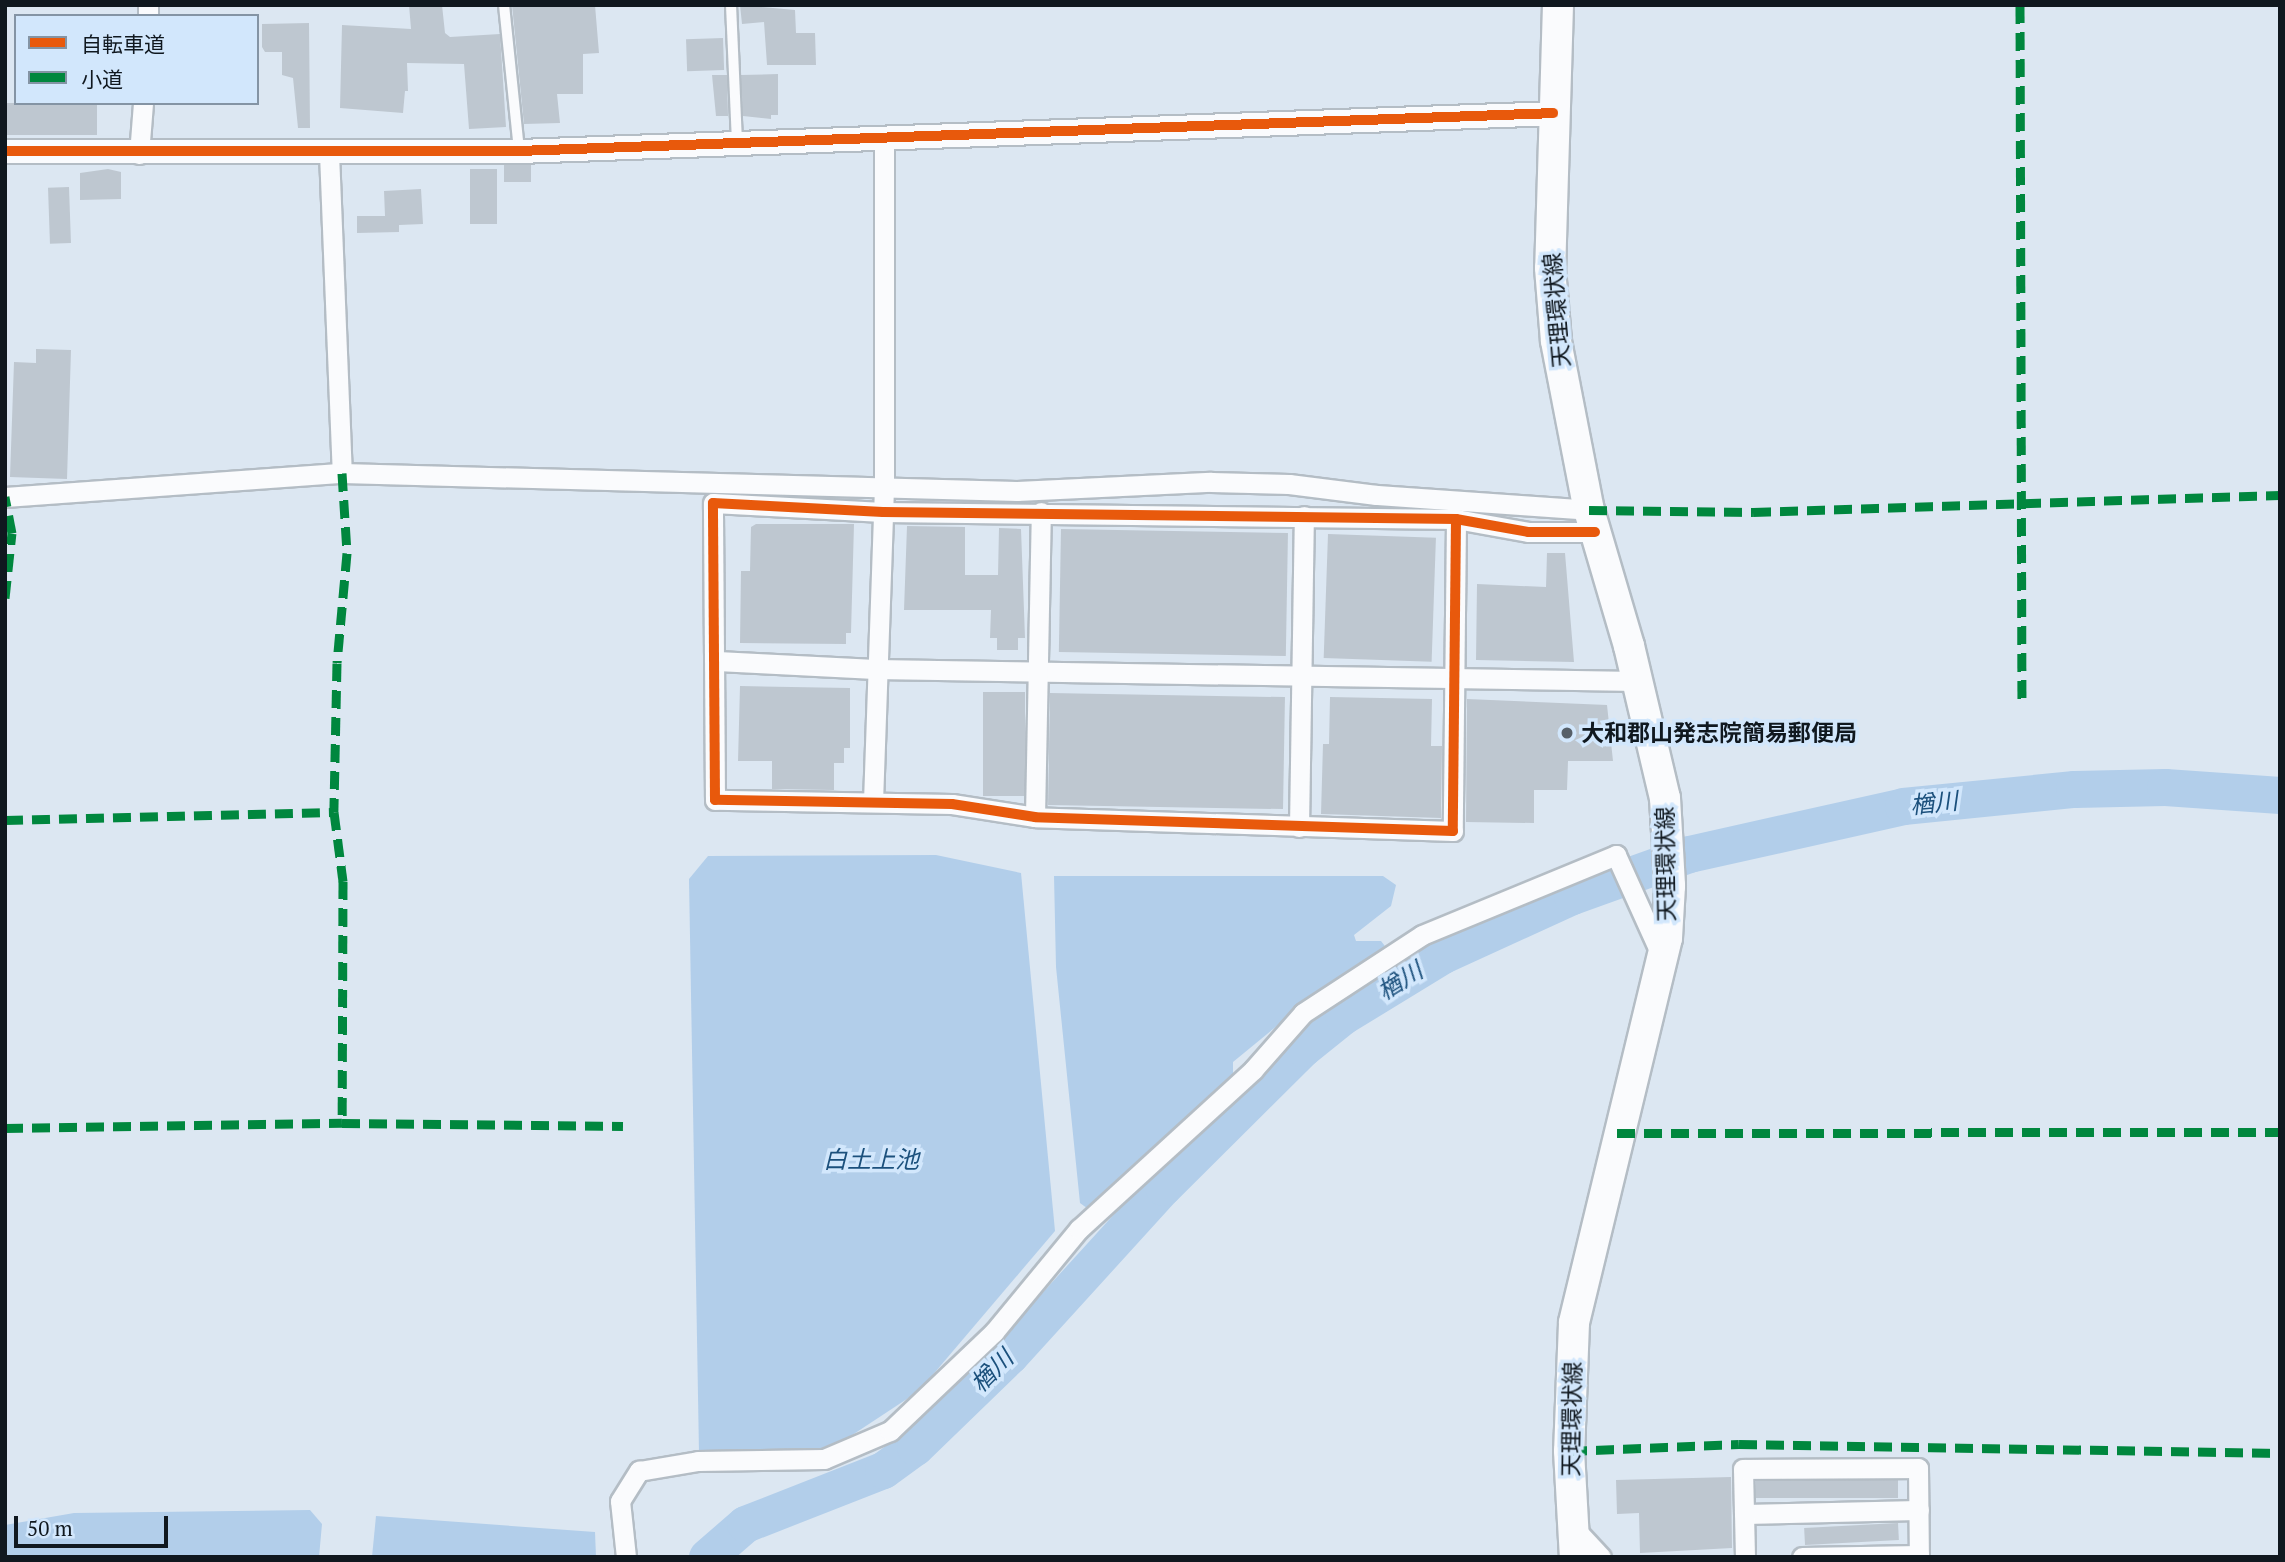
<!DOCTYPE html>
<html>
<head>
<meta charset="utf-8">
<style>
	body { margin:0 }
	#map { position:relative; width:2285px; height:1562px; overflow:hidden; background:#dce7f2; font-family:"PT Serif","Noto Sans JP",serif }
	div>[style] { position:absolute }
	.water>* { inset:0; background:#b2ceea }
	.river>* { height:37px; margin:-18.5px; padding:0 18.5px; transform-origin:18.5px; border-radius:18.5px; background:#b2ceea }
	.building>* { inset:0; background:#bec7d0; transform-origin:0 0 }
	.roads { filter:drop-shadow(2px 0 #b4bdc5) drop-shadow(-2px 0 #b4bdc5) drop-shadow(0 2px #b4bdc5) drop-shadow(0 -2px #b4bdc5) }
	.service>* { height:10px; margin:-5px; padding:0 5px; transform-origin:5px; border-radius:5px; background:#fafbfd }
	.minor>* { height:19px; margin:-9.5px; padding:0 9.5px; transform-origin:9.5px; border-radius:9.5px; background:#fafbfd }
	.tertiary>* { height:23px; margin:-11.5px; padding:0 11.5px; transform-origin:11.5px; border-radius:11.5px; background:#fafbfd }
	.primary>* { height:30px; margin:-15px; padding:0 15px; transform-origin:15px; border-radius:15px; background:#fafbfd }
	.quiet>* { height:9px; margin-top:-4.5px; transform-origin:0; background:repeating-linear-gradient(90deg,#00873e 0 18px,transparent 0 27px) }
	.cycleway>* { height:10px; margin:-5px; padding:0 5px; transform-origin:5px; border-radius:5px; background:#e8590c }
	.dots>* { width:19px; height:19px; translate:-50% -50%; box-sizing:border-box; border:4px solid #d2e7fc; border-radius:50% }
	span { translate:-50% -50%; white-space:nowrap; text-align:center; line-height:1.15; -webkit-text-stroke:7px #d2e7fc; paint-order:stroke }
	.street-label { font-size:23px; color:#10181f }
	.poi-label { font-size:23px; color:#10181f; font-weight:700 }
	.left { translate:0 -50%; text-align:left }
	.water-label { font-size:24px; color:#1b507c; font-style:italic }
	.frame { position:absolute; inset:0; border:7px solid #10181f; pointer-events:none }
	.legend { position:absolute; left:14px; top:14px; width:245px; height:91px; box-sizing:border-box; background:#d2e7fc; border:2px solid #8494a4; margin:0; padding:9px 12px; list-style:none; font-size:21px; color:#10181f }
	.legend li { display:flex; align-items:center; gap:14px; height:35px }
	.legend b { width:35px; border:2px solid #8494a4 }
	.scale { position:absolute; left:14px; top:1516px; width:154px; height:32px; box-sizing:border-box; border:4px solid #10181f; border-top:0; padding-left:9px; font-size:21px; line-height:24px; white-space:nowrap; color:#10181f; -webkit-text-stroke:5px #d2e7fc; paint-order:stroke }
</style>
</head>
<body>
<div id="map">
	<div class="water">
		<div style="clip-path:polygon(936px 855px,1021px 873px,1055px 1231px,919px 1391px,831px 1449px,699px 1453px,689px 879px,708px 856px)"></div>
		<div style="clip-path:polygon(1054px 876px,1383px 876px,1396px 885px,1391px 906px,1354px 935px,1356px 941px,1381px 941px,1388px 950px,1317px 993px,1233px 1062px,1233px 1080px,1095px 1214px,1080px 1203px,1056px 967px)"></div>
		<div style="clip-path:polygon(310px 1510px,322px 1524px,319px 1557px,5px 1557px,5px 1525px,74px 1513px)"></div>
		<div style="clip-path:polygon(376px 1516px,595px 1532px,596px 1557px,372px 1557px)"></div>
	</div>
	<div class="river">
		<div style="left:707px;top:1557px;width:50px;rotate:-41deg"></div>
		<div style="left:745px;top:1524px;width:148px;rotate:-21.4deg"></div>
		<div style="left:883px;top:1470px;width:39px;rotate:-36deg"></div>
		<div style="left:915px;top:1447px;width:132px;rotate:-44.1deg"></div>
		<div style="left:1010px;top:1355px;width:227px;rotate:-47.7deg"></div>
		<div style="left:1163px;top:1187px;width:197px;rotate:-44.8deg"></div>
		<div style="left:1303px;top:1048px;width:51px;rotate:-38.7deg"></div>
		<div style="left:1343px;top:1016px;width:117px;rotate:-31.4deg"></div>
		<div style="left:1443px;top:955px;width:142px;rotate:-24.6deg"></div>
		<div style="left:1572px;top:896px;width:124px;rotate:-19.7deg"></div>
		<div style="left:1689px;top:854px;width:219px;rotate:-12.6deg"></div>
		<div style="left:1903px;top:806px;width:172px;rotate:-5.7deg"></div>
		<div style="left:2074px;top:789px;width:91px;rotate:-1.3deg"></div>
		<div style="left:2165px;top:787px;width:115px;rotate:4deg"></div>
	</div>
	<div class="building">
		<div style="clip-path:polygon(409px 5px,442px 5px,445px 33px,450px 37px,500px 34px,506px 127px,469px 129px,464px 64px,407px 63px,408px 91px,405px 91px,403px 113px,340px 108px,342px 25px,411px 29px)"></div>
		<div style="clip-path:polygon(512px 5px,595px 5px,599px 53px,583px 54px,583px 94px,557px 94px,560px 123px,524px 124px)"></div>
		<div style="clip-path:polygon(740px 5px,795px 10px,796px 33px,815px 33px,816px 65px,767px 65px,764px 22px,742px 24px)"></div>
		<div style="clip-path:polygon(309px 23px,310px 128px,298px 128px,293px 78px,282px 75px,282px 52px,265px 52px,262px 47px,262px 24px)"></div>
		<div style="left:723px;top:38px;width:32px;height:37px;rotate:88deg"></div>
		<div style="clip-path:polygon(778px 74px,778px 115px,771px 115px,771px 119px,743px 116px,741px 75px)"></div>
		<div style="clip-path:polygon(712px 75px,727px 75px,728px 116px,716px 116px)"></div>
		<div style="left:6px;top:103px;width:91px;height:32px"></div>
		<div style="left:504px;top:165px;width:27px;height:17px"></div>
		<div style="clip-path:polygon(108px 169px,121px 172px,121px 199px,80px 200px,80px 173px)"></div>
		<div style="left:470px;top:169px;width:27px;height:55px"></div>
		<div style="left:69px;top:187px;width:56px;height:21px;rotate:88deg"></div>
		<div style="clip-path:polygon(421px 189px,423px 224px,399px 225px,399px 232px,357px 233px,357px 216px,385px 216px,384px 191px)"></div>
		<div style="clip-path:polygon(36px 349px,71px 350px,67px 479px,10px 477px,14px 362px,36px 363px)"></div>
		<div style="clip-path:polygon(756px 524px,854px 524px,851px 633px,846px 633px,846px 644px,740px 643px,741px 571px,750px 571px,751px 527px)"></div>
		<div style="clip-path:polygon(907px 526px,965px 527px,965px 575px,998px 575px,999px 528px,1021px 529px,1025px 638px,1018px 638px,1018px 650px,997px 650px,997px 638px,990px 638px,991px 610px,904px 610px)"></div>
		<div style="left:1061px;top:529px;width:227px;height:123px;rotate:1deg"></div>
		<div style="left:1328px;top:534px;width:108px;height:124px;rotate:2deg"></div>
		<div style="clip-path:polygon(1547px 553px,1565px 553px,1574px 662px,1476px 660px,1477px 584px,1546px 587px)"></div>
		<div style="clip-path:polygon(740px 686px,850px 688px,850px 748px,844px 748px,844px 763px,834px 763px,834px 790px,772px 789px,772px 761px,738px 761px)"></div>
		<div style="left:983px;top:692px;width:42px;height:104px"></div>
		<div style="left:1050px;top:693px;width:235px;height:112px;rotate:1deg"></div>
		<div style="clip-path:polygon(1330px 697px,1432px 699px,1431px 746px,1442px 746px,1441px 818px,1321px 814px,1323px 744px,1329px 744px)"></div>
		<div style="clip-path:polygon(1467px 699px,1607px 705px,1613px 761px,1568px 761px,1567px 790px,1534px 790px,1534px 823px,1466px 822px)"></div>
		<div style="clip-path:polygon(1731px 1477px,1732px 1548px,1640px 1553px,1639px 1513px,1617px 1514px,1616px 1480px)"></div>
		<div style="left:1898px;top:1480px;width:18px;height:142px;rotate:90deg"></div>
		<div style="left:1898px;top:1523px;width:17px;height:94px;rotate:87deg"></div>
	</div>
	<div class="roads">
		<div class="service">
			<div style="left:504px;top:5px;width:146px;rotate:84.1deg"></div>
			<div style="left:731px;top:5px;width:138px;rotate:87.5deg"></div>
		</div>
		<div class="minor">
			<div style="left:148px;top:16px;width:11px;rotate:-90deg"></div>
			<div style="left:329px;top:153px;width:320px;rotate:87.7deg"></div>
			<div style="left:139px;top:154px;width:51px;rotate:-85.5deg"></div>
			<div style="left:5px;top:497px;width:338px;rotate:-4.1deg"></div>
			<div style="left:342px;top:473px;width:675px;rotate:1.53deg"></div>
			<div style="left:1017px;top:491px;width:194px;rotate:-2.7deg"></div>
			<div style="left:1211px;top:482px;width:78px;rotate:1.5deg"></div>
			<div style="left:1289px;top:484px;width:88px;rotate:7.2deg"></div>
			<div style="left:1376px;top:495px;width:214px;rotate:4deg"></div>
			<div style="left:1456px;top:519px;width:312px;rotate:90.6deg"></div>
			<div style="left:1453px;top:831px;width:418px;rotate:-178.1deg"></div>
			<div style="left:1035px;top:817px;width:84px;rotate:-171.1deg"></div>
			<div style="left:952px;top:804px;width:237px;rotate:-179deg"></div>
			<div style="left:715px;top:800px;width:297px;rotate:-90.4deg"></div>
			<div style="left:713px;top:503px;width:170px;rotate:3deg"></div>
			<div style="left:883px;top:512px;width:573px;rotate:0.7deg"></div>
			<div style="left:1456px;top:519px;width:73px;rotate:10.2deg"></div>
			<div style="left:1528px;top:532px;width:67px"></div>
			<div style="left:717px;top:661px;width:158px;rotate:2.9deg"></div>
			<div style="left:875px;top:669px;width:762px;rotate:0.9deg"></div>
			<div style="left:873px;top:802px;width:315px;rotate:-88deg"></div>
			<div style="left:884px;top:487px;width:351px;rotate:-90deg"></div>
			<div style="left:1035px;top:817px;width:305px;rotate:-88.9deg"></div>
			<div style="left:1299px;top:827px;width:311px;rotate:-89.1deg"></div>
			<div style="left:1744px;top:1514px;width:175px;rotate:-1.3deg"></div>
			<div style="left:1573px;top:1527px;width:41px;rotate:47deg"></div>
			<div style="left:626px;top:1557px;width:56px;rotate:-96.1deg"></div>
			<div style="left:620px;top:1501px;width:36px;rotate:-58deg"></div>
			<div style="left:639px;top:1471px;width:60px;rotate:-9.6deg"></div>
			<div style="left:698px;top:1461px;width:126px;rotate:-0.9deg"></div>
			<div style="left:824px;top:1459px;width:72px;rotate:-23deg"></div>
			<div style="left:890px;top:1431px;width:144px;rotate:-43.6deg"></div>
			<div style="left:994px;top:1332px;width:134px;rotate:-50.5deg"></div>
			<div style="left:1079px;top:1229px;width:236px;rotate:-42.4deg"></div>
			<div style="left:1253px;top:1070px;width:76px;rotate:-48.7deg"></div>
			<div style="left:1303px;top:1013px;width:142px;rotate:-33.2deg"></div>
			<div style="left:1422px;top:935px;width:210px;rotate:-22.4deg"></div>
			<div style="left:1616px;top:855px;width:112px;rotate:65.7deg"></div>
			<div style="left:1745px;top:1557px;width:88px;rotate:-91.3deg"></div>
			<div style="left:1743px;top:1469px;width:175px;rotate:-0.3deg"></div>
			<div style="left:1918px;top:1468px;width:89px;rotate:89.4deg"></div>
			<div style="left:1802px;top:1557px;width:117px;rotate:-1deg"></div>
		</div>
		<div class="tertiary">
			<div style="left:5px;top:151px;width:514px"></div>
			<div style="left:519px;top:151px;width:1035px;rotate:-2.1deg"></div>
		</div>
		<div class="primary">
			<div style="left:1558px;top:5px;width:263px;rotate:91.7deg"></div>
			<div style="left:1550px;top:268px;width:73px;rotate:85.3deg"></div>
			<div style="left:1556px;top:341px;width:172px;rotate:79deg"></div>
			<div style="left:1589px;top:510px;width:142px;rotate:73.6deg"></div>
			<div style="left:1629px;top:646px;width:156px;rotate:76.7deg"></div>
			<div style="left:1665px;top:798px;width:88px;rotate:86.7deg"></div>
			<div style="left:1670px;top:886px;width:52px;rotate:93.3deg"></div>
			<div style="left:1667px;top:938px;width:396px;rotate:103.6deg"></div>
			<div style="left:1574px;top:1323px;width:128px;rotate:92.2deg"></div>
			<div style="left:1569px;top:1451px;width:106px;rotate:86.8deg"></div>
		</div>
	</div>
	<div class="quiet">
		<div style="left:2020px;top:5px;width:701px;rotate:89.84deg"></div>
		<div style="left:342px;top:473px;width:80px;rotate:86.4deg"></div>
		<div style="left:347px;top:553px;width:110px;rotate:95.2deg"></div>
		<div style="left:337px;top:663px;width:149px;rotate:91.2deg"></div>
		<div style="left:334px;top:812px;width:70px;rotate:82.6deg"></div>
		<div style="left:343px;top:881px;width:242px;rotate:90.2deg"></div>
		<div style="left:342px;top:1123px;width:281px;rotate:0.6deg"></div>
		<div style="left:1589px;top:510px;width:164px;rotate:0.7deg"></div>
		<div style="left:1753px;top:512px;width:527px;rotate:-1.85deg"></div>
		<div style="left:5px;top:598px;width:65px;rotate:-83.9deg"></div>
		<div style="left:12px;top:533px;width:37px;rotate:-101deg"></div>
		<div style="left:5px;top:820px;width:329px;rotate:-1.4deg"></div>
		<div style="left:5px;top:1128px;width:337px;rotate:-0.9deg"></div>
		<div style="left:1617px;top:1133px;width:663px;rotate:-0.09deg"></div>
		<div style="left:1569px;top:1451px;width:170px;rotate:-2.4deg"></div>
		<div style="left:1739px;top:1444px;width:541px;rotate:0.95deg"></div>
	</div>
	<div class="cycleway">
		<div style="left:5px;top:151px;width:514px"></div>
		<div style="left:519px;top:151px;width:1035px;rotate:-2.1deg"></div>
		<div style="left:1456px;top:519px;width:312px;rotate:90.6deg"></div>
		<div style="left:1453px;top:831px;width:418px;rotate:-178.1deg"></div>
		<div style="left:1035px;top:817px;width:84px;rotate:-171.1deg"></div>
		<div style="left:952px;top:804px;width:237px;rotate:-179deg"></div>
		<div style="left:715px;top:800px;width:297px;rotate:-90.4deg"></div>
		<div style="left:713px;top:503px;width:170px;rotate:3deg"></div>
		<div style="left:883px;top:512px;width:573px;rotate:0.7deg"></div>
		<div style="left:1456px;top:519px;width:73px;rotate:10.2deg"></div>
		<div style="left:1528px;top:532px;width:67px"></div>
	</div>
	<div class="dots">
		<div style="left:1567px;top:733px;background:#576069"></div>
	</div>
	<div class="street-label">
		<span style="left:1557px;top:310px;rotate:-95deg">天理環状線</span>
		<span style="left:1666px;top:864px;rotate:-91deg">天理環状線</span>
		<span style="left:1572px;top:1419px;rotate:-89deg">天理環状線</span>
	</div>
	<div class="poi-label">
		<span class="left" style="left:1581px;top:733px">大和郡山発志院簡易郵便局</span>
	</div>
	<div class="water-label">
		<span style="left:1934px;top:803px;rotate:-6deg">楢川</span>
		<span style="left:1400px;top:981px;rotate:-32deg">楢川</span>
		<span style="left:871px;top:1160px">白土上池</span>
		<span style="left:992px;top:1371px;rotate:-45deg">楢川</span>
	</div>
	<div class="frame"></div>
	<ul class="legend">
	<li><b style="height:9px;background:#e8590c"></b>自転車道</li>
	<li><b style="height:9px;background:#00873e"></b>小道</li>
	</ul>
	<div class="scale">50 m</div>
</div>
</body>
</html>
